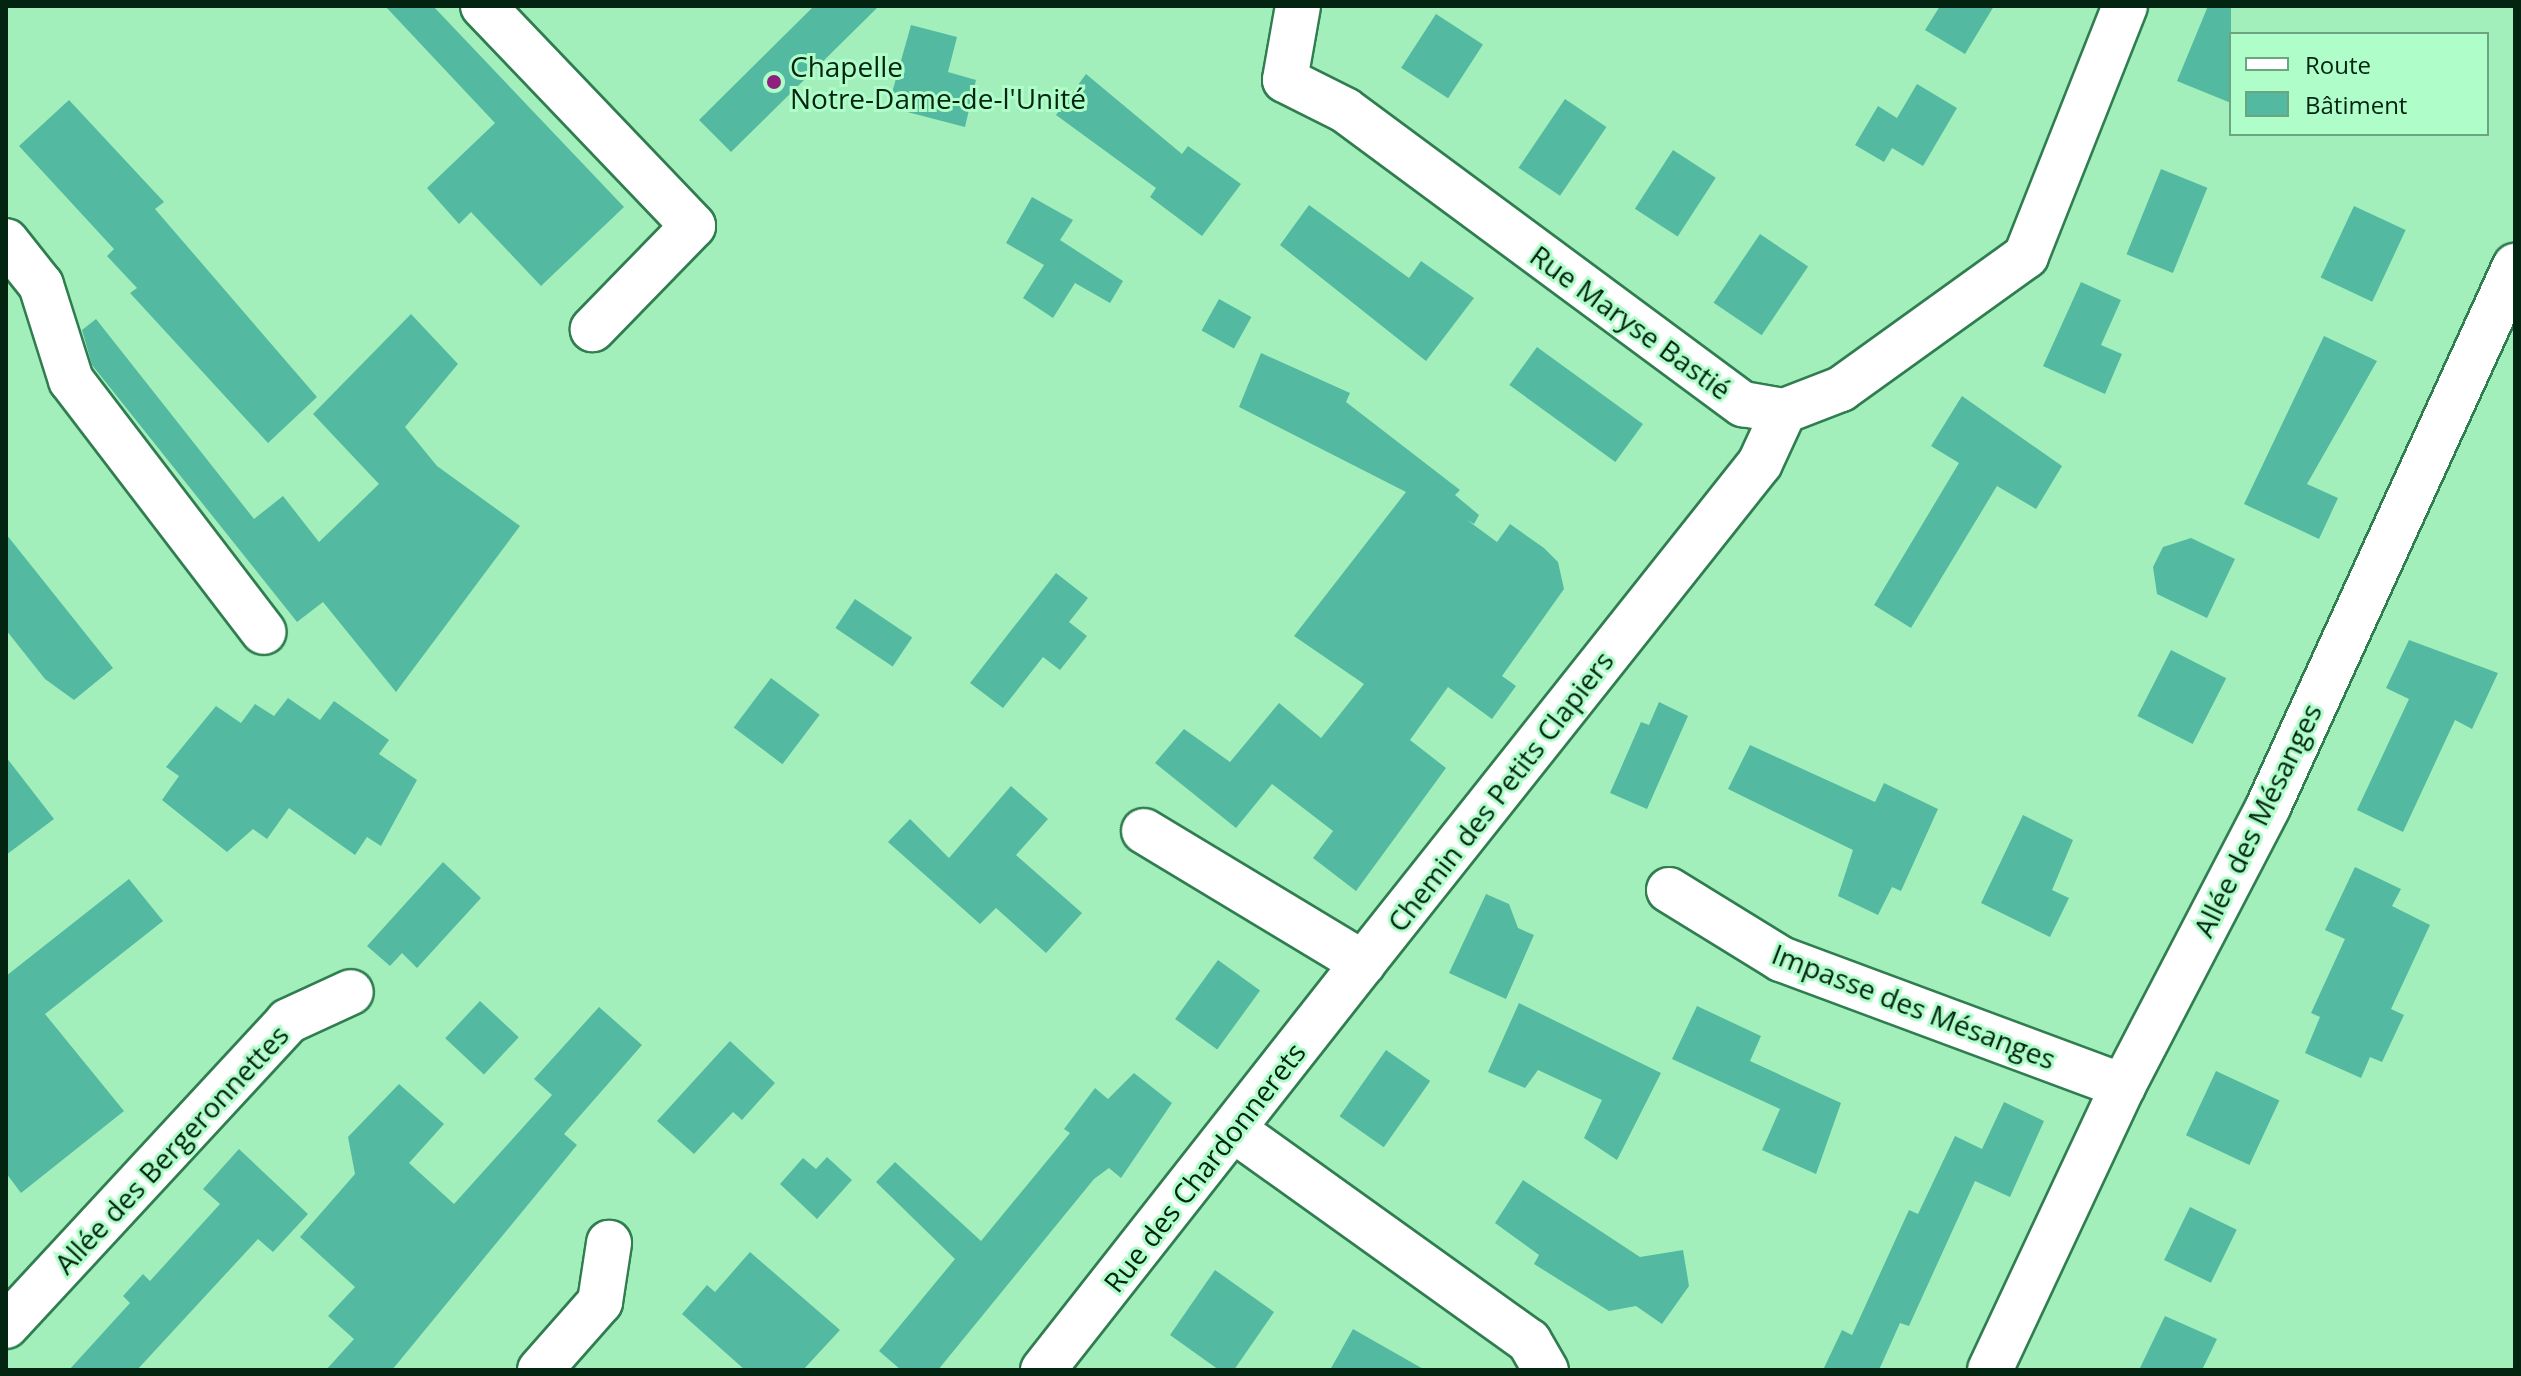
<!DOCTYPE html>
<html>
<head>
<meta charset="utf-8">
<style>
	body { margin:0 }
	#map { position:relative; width:2521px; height:1376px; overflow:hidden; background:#a2efbc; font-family:"Open Sans",sans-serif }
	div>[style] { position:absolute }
	.building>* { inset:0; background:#53baa1; transform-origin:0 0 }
	.roads { filter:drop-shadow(2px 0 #307d50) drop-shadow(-2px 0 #307d50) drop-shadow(0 2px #307d50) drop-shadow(0 -2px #307d50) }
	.minor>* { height:44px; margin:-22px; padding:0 22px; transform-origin:22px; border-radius:22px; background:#fff }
	.dots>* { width:22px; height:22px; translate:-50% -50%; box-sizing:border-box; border:4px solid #affdc9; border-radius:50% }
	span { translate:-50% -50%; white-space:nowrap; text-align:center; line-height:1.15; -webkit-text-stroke:6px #affdc9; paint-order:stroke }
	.poi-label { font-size:28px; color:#042412 }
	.left { translate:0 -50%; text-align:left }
	.street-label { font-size:28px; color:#042412 }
	.frame { position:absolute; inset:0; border:8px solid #042412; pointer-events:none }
	.legend { position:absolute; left:2229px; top:32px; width:260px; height:104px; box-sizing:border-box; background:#affdc9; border:2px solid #6ba680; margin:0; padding:10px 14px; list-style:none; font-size:24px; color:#042412 }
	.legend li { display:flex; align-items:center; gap:16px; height:40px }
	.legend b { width:40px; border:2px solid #6ba680 }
</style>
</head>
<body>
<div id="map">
	<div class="building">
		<div style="clip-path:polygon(385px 6px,433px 6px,624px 207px,541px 286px,471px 212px,459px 224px,427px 188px,495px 123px)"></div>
		<div style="clip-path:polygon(814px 6px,879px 6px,731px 152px,699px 120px)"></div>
		<div style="clip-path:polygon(1940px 6px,1994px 6px,1965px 54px,1925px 30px)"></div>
		<div style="clip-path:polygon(2208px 6px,2231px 6px,2231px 103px,2177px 81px)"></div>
		<div style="left:1436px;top:14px;width:56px;height:64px;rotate:33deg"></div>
		<div style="clip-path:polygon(911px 25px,957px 37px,948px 72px,976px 80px,965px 127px,888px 107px)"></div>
		<div style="clip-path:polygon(1086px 74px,1182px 154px,1188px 146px,1241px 184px,1202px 236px,1150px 197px,1156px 188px,1056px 115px)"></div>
		<div style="clip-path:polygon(1917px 84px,1957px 108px,1923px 166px,1892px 148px,1884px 162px,1855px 145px,1878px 106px,1897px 118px)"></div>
		<div style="left:1565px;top:99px;width:50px;height:83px;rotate:34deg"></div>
		<div style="clip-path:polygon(69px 100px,164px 202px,155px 209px,317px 397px,268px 443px,130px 293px,137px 288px,107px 256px,114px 249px,19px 146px)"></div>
		<div style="left:1673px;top:150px;width:51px;height:70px;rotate:33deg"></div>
		<div style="left:2161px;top:169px;width:50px;height:92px;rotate:22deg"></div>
		<div style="clip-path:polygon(1032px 197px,1073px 220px,1060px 240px,1123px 281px,1110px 303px,1075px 283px,1053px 318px,1023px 298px,1044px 265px,1006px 243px)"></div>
		<div style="clip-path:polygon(1309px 205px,1409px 278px,1421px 261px,1474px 298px,1426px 361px,1280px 245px)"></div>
		<div style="left:2354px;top:206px;width:57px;height:79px;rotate:25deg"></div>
		<div style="left:1760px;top:234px;width:58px;height:83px;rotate:34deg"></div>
		<div style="clip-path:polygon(2081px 282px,2121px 300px,2101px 345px,2122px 354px,2105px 394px,2043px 366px)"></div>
		<div style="left:1219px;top:299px;width:37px;height:36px;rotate:29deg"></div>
		<div style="clip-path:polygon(411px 314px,458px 364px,405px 427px,437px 466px,520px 526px,396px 692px,323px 602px,297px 622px,92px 365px,82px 330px,96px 319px,254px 519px,283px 496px,319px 542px,379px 484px,313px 414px)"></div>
		<div style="clip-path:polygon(2324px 336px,2377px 361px,2307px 484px,2338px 498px,2319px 539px,2244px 504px)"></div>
		<div style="left:1537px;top:347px;width:131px;height:47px;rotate:36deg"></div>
		<div style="clip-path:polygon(1261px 353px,1350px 393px,1346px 402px,1460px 490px,1455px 495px,1479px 515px,1474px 524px,1467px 520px,1497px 542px,1510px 524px,1544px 548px,1558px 562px,1564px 589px,1502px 676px,1516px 686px,1492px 719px,1448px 687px,1410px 740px,1446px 768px,1356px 891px,1313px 858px,1333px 831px,1272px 784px,1236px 828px,1155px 763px,1184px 729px,1230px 762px,1279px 703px,1321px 738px,1364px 684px,1294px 636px,1406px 492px,1239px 407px)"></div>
		<div style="clip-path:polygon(1962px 396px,2062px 466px,2036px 509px,1997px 486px,1911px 628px,1874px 605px,1959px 463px,1931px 446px)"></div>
		<div style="clip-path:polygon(6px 534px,113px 668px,74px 700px,45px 679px,6px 630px)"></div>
		<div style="clip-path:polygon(2191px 538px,2235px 559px,2207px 618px,2157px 594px,2153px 567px,2163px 547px)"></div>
		<div style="clip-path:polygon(1056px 573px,1088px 598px,1069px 622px,1087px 636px,1060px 670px,1043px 657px,1003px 708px,970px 683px)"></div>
		<div style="left:855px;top:599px;width:69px;height:35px;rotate:34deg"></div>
		<div style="clip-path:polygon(2409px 640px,2498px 673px,2472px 729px,2455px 720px,2403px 832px,2357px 810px,2409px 699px,2386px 688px)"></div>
		<div style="left:2171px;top:650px;width:62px;height:74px;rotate:27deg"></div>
		<div style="left:771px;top:678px;width:61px;height:62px;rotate:37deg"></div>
		<div style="clip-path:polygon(288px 698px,320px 720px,334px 701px,389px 740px,379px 754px,417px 780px,381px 846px,367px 837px,355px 855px,289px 808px,267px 839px,253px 829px,227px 852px,162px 800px,179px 776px,166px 767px,216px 706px,241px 723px,255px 704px,274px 716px)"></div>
		<div style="clip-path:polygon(1659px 702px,1688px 716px,1647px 809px,1610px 793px,1641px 722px,1649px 725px)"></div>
		<div style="clip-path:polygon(1750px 745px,1875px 802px,1884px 783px,1938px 809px,1901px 891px,1892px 887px,1878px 915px,1838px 896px,1853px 850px,1728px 789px)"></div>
		<div style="clip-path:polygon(6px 757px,54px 819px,6px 855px)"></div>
		<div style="clip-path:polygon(1011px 786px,1048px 819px,1016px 855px,1082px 913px,1046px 953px,996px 908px,980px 924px,888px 842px,910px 819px,949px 858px)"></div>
		<div style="clip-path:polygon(2023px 815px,2073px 840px,2052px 890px,2069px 898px,2050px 937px,1981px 903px)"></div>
		<div style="clip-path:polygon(443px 862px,481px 898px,417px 968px,402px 953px,390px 966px,367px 946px)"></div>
		<div style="clip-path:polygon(2355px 867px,2401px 889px,2392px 906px,2430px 925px,2391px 1009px,2404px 1015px,2382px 1062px,2370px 1057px,2361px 1078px,2305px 1053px,2320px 1017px,2311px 1013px,2345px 939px,2325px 930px)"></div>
		<div style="clip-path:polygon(129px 879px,163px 921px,45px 1014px,124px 1111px,21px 1193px,6px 1173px,6px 976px)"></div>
		<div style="clip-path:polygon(1486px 894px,1509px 904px,1518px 928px,1534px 935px,1506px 999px,1449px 973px)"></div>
		<div style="left:1218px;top:960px;width:52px;height:73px;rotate:36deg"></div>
		<div style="left:480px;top:1001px;width:53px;height:51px;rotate:43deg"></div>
		<div style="clip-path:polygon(1519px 1003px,1661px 1073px,1617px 1160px,1584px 1138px,1602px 1100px,1538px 1070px,1525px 1088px,1488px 1072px)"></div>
		<div style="clip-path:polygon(1697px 1006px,1761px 1036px,1750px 1061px,1841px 1103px,1816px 1174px,1762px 1150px,1780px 1109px,1672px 1059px)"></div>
		<div style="clip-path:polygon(599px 1007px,642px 1045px,564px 1134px,577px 1145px,392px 1370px,326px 1370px,354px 1339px,328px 1316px,355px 1287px,300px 1237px,355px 1174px,348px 1137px,399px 1084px,444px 1124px,409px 1163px,454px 1204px,552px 1095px,534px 1079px)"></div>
		<div style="clip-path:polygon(730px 1041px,775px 1083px,742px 1120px,733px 1112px,694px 1154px,657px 1121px)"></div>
		<div style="left:1386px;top:1050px;width:54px;height:81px;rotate:35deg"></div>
		<div style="left:2216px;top:1071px;width:70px;height:71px;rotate:25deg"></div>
		<div style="clip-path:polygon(1134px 1073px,1172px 1103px,1121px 1178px,1109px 1168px,1094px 1179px,938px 1370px,901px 1370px,879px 1351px,955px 1259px,876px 1182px,895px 1162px,981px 1241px,1070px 1133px,1064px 1129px,1095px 1088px,1108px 1099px)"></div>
		<div style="clip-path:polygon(2004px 1102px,2044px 1121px,2010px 1197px,1975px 1181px,1909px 1326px,1900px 1323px,1879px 1370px,1823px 1370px,1842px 1330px,1852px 1335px,1909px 1210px,1918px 1214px,1955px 1136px,1982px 1149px)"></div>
		<div style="clip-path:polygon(239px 1149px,308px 1214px,273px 1252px,258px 1239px,137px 1370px,69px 1370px,130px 1303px,123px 1296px,143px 1274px,150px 1281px,220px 1204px,203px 1189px)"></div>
		<div style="clip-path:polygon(827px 1157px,852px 1180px,817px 1219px,780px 1184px,803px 1158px,816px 1169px)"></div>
		<div style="clip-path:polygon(1523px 1180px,1640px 1257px,1683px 1250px,1689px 1286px,1662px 1324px,1636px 1306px,1609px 1311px,1534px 1264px,1539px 1255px,1495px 1223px)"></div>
		<div style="left:2190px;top:1207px;width:52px;height:59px;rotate:26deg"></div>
		<div style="clip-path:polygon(750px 1252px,840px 1330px,803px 1370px,745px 1370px,682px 1314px,707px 1285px,715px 1292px)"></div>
		<div style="clip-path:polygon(1215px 1270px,1274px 1312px,1234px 1370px,1219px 1370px,1170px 1335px)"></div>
		<div style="clip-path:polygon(2165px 1316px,2217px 1339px,2202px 1370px,2139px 1370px)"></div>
		<div style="clip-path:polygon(1353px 1329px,1425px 1370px,1330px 1370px)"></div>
	</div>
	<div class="roads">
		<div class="minor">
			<div style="left:483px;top:6px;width:304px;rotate:46.3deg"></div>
			<div style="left:693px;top:226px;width:144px;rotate:134.2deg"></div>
			<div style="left:1298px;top:6px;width:75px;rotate:100deg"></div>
			<div style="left:1285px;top:80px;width:67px;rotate:26.6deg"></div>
			<div style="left:1345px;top:110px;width:495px;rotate:36.5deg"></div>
			<div style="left:1743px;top:404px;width:42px;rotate:9.7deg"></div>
			<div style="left:1784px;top:411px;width:61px;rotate:-21.1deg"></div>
			<div style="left:1841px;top:389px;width:228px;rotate:-35.7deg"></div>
			<div style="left:2026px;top:256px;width:269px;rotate:-68.4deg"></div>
			<div style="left:6px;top:241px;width:56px;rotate:51.5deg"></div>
			<div style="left:41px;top:285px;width:100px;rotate:72.5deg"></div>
			<div style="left:71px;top:380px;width:317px;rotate:52.6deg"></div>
			<div style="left:1144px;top:831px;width:256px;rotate:31.1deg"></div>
			<div style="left:1363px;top:963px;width:638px;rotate:-51.55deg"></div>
			<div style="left:1760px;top:463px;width:57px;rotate:-65.2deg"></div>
			<div style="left:1669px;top:890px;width:132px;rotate:31.6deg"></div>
			<div style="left:1781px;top:959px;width:365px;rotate:20.4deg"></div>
			<div style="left:1234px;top:1130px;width:363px;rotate:35.6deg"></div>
			<div style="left:1529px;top:1341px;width:34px;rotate:60deg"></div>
			<div style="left:6px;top:1326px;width:415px;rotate:-47.2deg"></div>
			<div style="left:288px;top:1021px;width:69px;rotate:-24.7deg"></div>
			<div style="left:540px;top:1370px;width:91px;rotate:-48.6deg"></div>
			<div style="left:600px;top:1302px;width:60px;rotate:-81.3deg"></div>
			<div style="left:1043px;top:1370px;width:518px;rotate:-51.82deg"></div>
			<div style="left:1990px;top:1370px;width:314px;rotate:-64.9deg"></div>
			<div style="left:2123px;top:1086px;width:314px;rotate:-62.5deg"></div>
			<div style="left:2268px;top:807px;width:595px;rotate:-65.46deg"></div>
		</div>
	</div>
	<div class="dots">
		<div style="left:774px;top:82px;background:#8f1e7f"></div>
	</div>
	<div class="poi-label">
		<span class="left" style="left:790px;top:82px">Chapelle<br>Notre-Dame-de-l'Unité</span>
	</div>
	<div class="street-label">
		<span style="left:1631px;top:322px;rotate:36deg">Rue Maryse Bastié</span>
		<span style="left:1500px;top:791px;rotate:-52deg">Chemin des Petits Clapiers</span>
		<span style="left:2257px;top:820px;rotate:-64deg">Allée des Mésanges</span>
		<span style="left:1914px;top:1006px;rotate:21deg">Impasse des Mésanges</span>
		<span style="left:171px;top:1149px;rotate:-47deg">Allée des Bergeronnettes</span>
		<span style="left:1204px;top:1167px;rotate:-52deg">Rue des Chardonnerets</span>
	</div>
	<div class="frame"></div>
	<ul class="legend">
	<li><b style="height:10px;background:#fff"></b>Route</li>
	<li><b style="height:22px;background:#53baa1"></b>Bâtiment</li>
	</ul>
</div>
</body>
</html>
